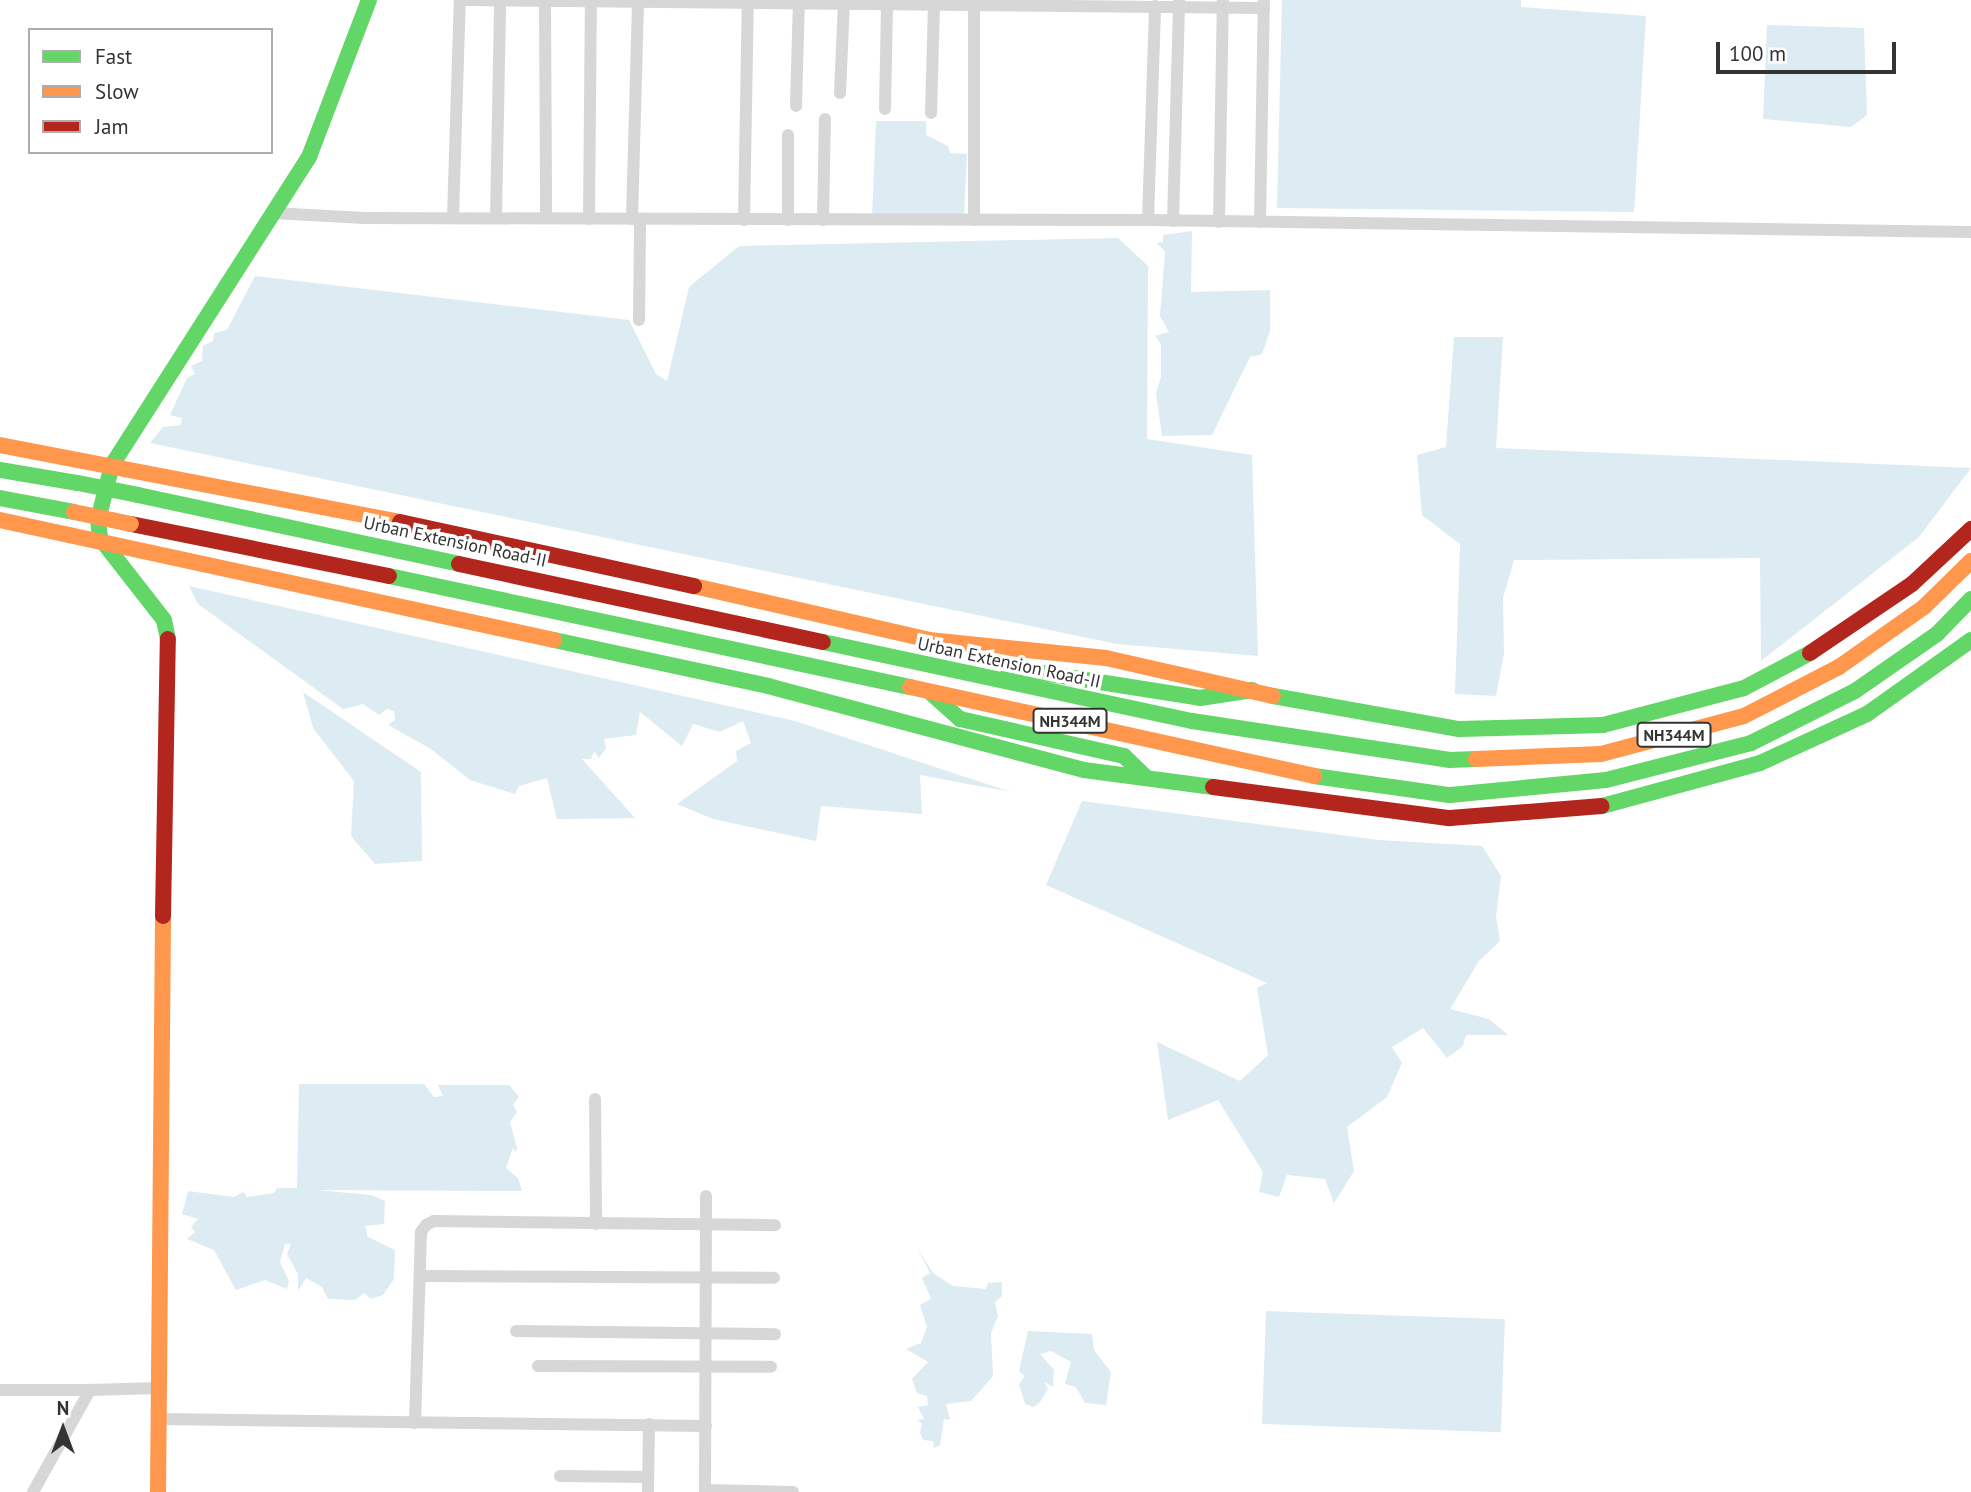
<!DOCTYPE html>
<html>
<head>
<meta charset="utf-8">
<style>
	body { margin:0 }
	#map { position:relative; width:1971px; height:1492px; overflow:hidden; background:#fff; font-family:"PT Sans",sans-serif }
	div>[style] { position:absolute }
	.water>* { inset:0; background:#ddebf3; transform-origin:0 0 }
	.street>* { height:12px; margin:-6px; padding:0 6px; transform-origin:6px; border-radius:6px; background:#d7d7d7 }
	.fast>* { height:16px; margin:-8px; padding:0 8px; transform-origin:8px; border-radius:8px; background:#63d668 }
	.slow>* { height:16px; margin:-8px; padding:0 8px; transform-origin:8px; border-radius:8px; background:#ff974d }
	.jam>* { height:16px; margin:-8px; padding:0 8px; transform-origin:8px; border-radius:8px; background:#b3261e }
	.fast-bridge>* { height:16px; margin:-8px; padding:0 8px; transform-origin:8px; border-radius:8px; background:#63d668 }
	.slow-bridge>* { height:16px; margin:-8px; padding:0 8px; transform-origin:8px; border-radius:8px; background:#ff974d }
	span { translate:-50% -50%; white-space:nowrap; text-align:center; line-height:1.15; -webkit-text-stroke:7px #fff; paint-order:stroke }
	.shield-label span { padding:2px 5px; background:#fff; border:2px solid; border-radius:5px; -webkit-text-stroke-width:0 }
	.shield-label { font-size:16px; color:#333; font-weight:700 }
	.street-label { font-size:18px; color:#333 }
	.legend { position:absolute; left:28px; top:28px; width:245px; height:126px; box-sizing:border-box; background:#fff; border:2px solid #adadad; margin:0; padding:9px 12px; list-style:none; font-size:21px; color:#333 }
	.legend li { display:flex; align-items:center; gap:14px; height:35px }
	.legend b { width:35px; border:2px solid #adadad }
	.north { position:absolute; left:28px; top:1394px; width:70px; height:70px; -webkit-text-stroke:5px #fff; paint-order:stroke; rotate:0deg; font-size:19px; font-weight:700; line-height:28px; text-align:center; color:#333 }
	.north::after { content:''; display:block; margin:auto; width:24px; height:32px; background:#333; clip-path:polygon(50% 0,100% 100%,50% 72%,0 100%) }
	.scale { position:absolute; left:1716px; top:42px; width:180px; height:32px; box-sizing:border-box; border:4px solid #333; border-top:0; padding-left:9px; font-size:21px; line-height:24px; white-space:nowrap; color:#333; -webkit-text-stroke:5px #fff; paint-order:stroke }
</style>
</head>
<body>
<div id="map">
	<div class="water">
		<div style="clip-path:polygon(1282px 0,1521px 0,1521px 7px,1646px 16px,1634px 212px,1277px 208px)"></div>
		<div style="clip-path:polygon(1767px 25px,1864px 28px,1867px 115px,1851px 127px,1763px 119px)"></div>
		<div style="clip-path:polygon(876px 121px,926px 121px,926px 135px,948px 146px,950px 153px,967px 154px,964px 218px,872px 217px)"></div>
		<div style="clip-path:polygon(1192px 231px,1191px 292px,1270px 290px,1270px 331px,1262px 354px,1250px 357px,1212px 435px,1162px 436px,1156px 393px,1161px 377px,1161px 344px,1155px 336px,1169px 332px,1160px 316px,1165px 252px,1157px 243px,1163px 242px,1163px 235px)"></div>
		<div style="clip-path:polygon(1118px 238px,1148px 266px,1147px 439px,1252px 455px,1258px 656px,1117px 644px,150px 443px,163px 427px,181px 425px,182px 418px,170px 415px,187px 378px,195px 374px,191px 366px,202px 361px,203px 346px,213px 341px,214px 333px,227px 330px,255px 276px,629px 320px,656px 374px,667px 381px,689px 287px,739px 246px)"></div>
		<div style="clip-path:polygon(1454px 337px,1503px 337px,1496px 448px,1971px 468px,1919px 537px,1761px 661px,1760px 558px,1514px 560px,1503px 598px,1504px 653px,1496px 696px,1455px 694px,1460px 544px,1422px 515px,1417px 455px,1446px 447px)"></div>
		<div style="clip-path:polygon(189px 586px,795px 721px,1011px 792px,920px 775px,922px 814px,821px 806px,816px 841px,713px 819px,677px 804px,737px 761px,736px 751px,751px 743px,743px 721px,720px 732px,693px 724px,682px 746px,640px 712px,636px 735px,604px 739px,606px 748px,599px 758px,594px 751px,591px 759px,582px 759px,635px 818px,557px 819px,547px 778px,519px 786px,515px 794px,470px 780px,431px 749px,388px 725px,395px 720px,394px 711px,387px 709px,379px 715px,363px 704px,343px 709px,198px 604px)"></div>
		<div style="clip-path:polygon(303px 692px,421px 772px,422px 861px,375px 864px,351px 836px,354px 781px,313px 728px)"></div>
		<div style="clip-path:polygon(1082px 801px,1379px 840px,1482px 846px,1501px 876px,1496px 917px,1500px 941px,1479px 961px,1450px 1009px,1489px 1019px,1508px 1035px,1466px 1035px,1463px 1046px,1447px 1058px,1423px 1028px,1392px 1047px,1402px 1063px,1387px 1097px,1347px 1127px,1354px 1171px,1334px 1203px,1325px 1179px,1287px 1175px,1279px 1197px,1259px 1192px,1263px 1172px,1218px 1100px,1168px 1120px,1157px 1042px,1240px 1081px,1268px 1055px,1257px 988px,1267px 983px,1046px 885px)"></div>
		<div style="clip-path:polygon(299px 1084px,424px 1084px,434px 1097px,443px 1096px,438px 1085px,509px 1085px,519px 1097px,513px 1105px,517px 1112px,510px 1122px,517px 1148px,516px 1152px,513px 1148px,506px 1168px,518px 1178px,522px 1191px,317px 1190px,371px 1195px,385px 1201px,384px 1224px,365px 1226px,368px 1237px,395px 1250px,394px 1279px,383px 1295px,371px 1299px,364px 1293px,355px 1300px,328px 1299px,322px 1287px,306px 1278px,298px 1291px,298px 1274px,287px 1254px,291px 1244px,285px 1244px,280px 1262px,289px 1281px,287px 1289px,265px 1280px,236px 1290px,214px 1250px,187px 1239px,195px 1232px,191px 1227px,198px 1219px,182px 1214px,188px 1191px,234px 1197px,243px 1192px,247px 1197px,274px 1193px,277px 1188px,297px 1188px)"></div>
		<div style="clip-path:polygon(917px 1247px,933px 1273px,953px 1286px,986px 1289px,988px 1283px,1002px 1282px,1002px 1296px,995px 1302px,998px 1316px,991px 1333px,993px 1376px,971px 1401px,946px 1404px,950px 1420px,944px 1419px,940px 1445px,934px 1448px,933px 1441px,923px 1440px,920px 1433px,922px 1424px,917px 1420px,924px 1419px,918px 1407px,928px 1405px,927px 1396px,917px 1393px,912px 1379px,928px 1362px,906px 1349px,921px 1343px,927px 1327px,920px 1305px,931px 1299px,922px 1278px,930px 1273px)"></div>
		<div style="left:1266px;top:1311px;width:239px;height:113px;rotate:2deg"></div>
		<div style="clip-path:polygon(1028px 1331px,1092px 1334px,1094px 1350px,1111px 1372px,1106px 1405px,1085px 1403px,1076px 1387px,1065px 1384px,1071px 1362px,1051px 1351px,1040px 1354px,1054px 1370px,1053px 1387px,1044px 1382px,1048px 1389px,1040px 1402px,1034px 1407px,1025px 1404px,1019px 1384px,1025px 1376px,1019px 1371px)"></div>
	</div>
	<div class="street">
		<div style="left:467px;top:0;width:797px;rotate:0.58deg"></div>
		<div style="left:545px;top:2px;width:216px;rotate:89.7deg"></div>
		<div style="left:974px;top:4px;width:216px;rotate:90deg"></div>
		<div style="left:840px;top:93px;width:93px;rotate:-87.5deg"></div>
		<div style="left:796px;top:106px;width:106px;rotate:-88.4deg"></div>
		<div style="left:885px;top:109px;width:109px;rotate:-88.9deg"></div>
		<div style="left:931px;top:113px;width:109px;rotate:-88.4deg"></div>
		<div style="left:272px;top:213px;width:93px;rotate:3.1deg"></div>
		<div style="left:365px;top:218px;width:783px;rotate:0.15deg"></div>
		<div style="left:1148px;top:220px;width:823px;rotate:0.84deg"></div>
		<div style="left:453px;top:217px;width:217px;rotate:-88.2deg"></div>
		<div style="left:496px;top:217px;width:215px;rotate:-88.9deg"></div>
		<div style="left:589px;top:219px;width:217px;rotate:-89.5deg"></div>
		<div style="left:632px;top:219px;width:216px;rotate:-88.4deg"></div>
		<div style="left:744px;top:220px;width:220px;rotate:-89deg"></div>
		<div style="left:788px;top:220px;width:85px;rotate:-90deg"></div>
		<div style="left:823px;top:220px;width:101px;rotate:-88.9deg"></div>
		<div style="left:1148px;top:220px;width:214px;rotate:-88.1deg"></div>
		<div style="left:1173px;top:221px;width:220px;rotate:-88.4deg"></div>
		<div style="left:1219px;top:222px;width:222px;rotate:-89deg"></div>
		<div style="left:1260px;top:222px;width:220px;rotate:-89deg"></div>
		<div style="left:639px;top:320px;width:101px;rotate:-89.4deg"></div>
		<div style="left:595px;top:1099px;width:125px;rotate:89.5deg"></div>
		<div style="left:420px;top:1276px;width:354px;rotate:0.3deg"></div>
		<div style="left:516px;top:1331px;width:259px;rotate:0.7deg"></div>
		<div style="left:538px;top:1366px;width:233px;rotate:0.2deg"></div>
		<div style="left:0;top:1390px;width:90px"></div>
		<div style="left:159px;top:1419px;width:547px;rotate:0.73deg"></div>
		<div style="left:415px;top:1423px;width:191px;rotate:-88.2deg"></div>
		<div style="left:421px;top:1232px;width:9px;rotate:-54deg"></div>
		<div style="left:426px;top:1225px;width:9px;rotate:-27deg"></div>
		<div style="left:434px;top:1221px;width:341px;rotate:0.7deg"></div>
		<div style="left:560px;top:1476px;width:88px;rotate:0.7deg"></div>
		<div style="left:705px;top:1490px;width:88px;rotate:1.3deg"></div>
		<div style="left:33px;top:1492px;width:117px;rotate:-60.8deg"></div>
		<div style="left:90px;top:1390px;width:69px;rotate:-1.7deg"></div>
		<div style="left:648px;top:1492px;width:68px;rotate:-89.2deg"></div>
		<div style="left:705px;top:1492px;width:296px;rotate:-89.8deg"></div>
	</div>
	<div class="fast">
		<div style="left:0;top:470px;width:79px;rotate:9.5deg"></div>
		<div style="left:138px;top:495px;width:328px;rotate:12.1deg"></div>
		<div style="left:0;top:498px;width:75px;rotate:10.7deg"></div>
		<div style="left:389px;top:576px;width:533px;rotate:12.03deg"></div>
		<div style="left:168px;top:639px;width:19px;rotate:-102deg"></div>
		<div style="left:164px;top:620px;width:104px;rotate:-128deg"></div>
		<div style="left:100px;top:538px;width:18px;rotate:-96deg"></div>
		<div style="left:98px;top:520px;width:57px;rotate:-75.7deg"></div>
		<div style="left:112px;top:465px;width:366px;rotate:-57.4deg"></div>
		<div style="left:309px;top:157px;width:168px;rotate:-69.1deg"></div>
		<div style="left:554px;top:640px;width:219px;rotate:12.1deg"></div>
		<div style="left:768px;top:686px;width:327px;rotate:14.9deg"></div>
		<div style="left:1084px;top:770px;width:130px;rotate:7.5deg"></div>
		<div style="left:823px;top:642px;width:377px;rotate:12.1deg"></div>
		<div style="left:1192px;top:721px;width:261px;rotate:8.6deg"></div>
		<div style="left:1450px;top:760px;width:26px;rotate:-2deg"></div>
		<div style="left:1005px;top:678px;width:32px;rotate:-11deg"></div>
		<div style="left:1036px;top:672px;width:166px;rotate:9deg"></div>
		<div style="left:1200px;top:698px;width:53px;rotate:-8.7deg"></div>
		<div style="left:931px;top:693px;width:39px;rotate:42deg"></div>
		<div style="left:960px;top:719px;width:168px;rotate:12.7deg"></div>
		<div style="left:1124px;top:756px;width:32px;rotate:44deg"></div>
		<div style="left:1273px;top:696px;width:189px;rotate:10.1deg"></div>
		<div style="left:1459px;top:729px;width:144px;rotate:-1.6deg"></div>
		<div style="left:1603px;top:725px;width:146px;rotate:-14.7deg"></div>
		<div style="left:1744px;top:688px;width:75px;rotate:-27.9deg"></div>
		<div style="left:1314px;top:776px;width:137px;rotate:8deg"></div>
		<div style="left:1450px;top:795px;width:157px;rotate:-5.5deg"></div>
		<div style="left:1606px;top:780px;width:150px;rotate:-14.3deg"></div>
		<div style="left:1751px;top:743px;width:116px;rotate:-26.6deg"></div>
		<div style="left:1855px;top:691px;width:100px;rotate:-34.8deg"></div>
		<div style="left:1937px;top:634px;width:49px;rotate:-45.8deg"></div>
		<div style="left:1602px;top:806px;width:164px;rotate:-15.2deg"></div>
		<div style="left:1760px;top:763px;width:118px;rotate:-24.6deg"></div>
		<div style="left:1867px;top:714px;width:128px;rotate:-35.4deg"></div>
	</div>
	<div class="slow">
		<div style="left:0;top:445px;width:407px;rotate:10.9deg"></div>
		<div style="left:0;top:520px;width:567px;rotate:12.22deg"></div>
		<div style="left:694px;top:586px;width:241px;rotate:12.9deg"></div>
		<div style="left:929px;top:640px;width:178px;rotate:5.8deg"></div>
		<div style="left:1106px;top:658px;width:171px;rotate:12.8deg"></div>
		<div style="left:910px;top:687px;width:414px;rotate:12.4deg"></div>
		<div style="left:1476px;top:759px;width:125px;rotate:-2.3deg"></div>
		<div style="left:1601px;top:754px;width:148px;rotate:-14.9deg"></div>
		<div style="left:1744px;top:716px;width:107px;rotate:-27.3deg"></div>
		<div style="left:1839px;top:667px;width:104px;rotate:-35.2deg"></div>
		<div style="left:1924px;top:607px;width:66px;rotate:-44.4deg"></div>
		<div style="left:158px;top:1492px;width:576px;rotate:-89.5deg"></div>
	</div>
	<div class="jam">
		<div style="left:400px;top:522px;width:301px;rotate:12.3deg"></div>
		<div style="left:131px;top:524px;width:263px;rotate:11.4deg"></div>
		<div style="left:459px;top:564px;width:372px;rotate:12.1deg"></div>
		<div style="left:1810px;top:653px;width:123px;rotate:-34.1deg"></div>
		<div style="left:1912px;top:584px;width:81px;rotate:-43deg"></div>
		<div style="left:1213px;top:787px;width:239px;rotate:7.5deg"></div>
		<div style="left:1450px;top:818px;width:152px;rotate:-4.5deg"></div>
		<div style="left:163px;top:916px;width:277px;rotate:-89deg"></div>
	</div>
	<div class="fast-bridge">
		<div style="left:78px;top:483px;width:61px;rotate:11.3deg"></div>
	</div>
	<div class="slow-bridge">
		<div style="left:74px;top:512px;width:58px;rotate:11.9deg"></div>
	</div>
	<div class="shield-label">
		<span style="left:1070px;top:721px">NH344M</span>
		<span style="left:1674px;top:735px">NH344M</span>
	</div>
	<div class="street-label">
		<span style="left:455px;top:542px;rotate:12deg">Urban Extension Road-II</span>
		<span style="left:1009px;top:663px;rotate:12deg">Urban Extension Road-II</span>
	</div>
	<ul class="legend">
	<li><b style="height:9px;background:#63d668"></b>Fast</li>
	<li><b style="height:9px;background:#ff974d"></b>Slow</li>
	<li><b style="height:9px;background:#b3261e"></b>Jam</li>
	</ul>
	<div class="north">N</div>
	<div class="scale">100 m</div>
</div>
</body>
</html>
